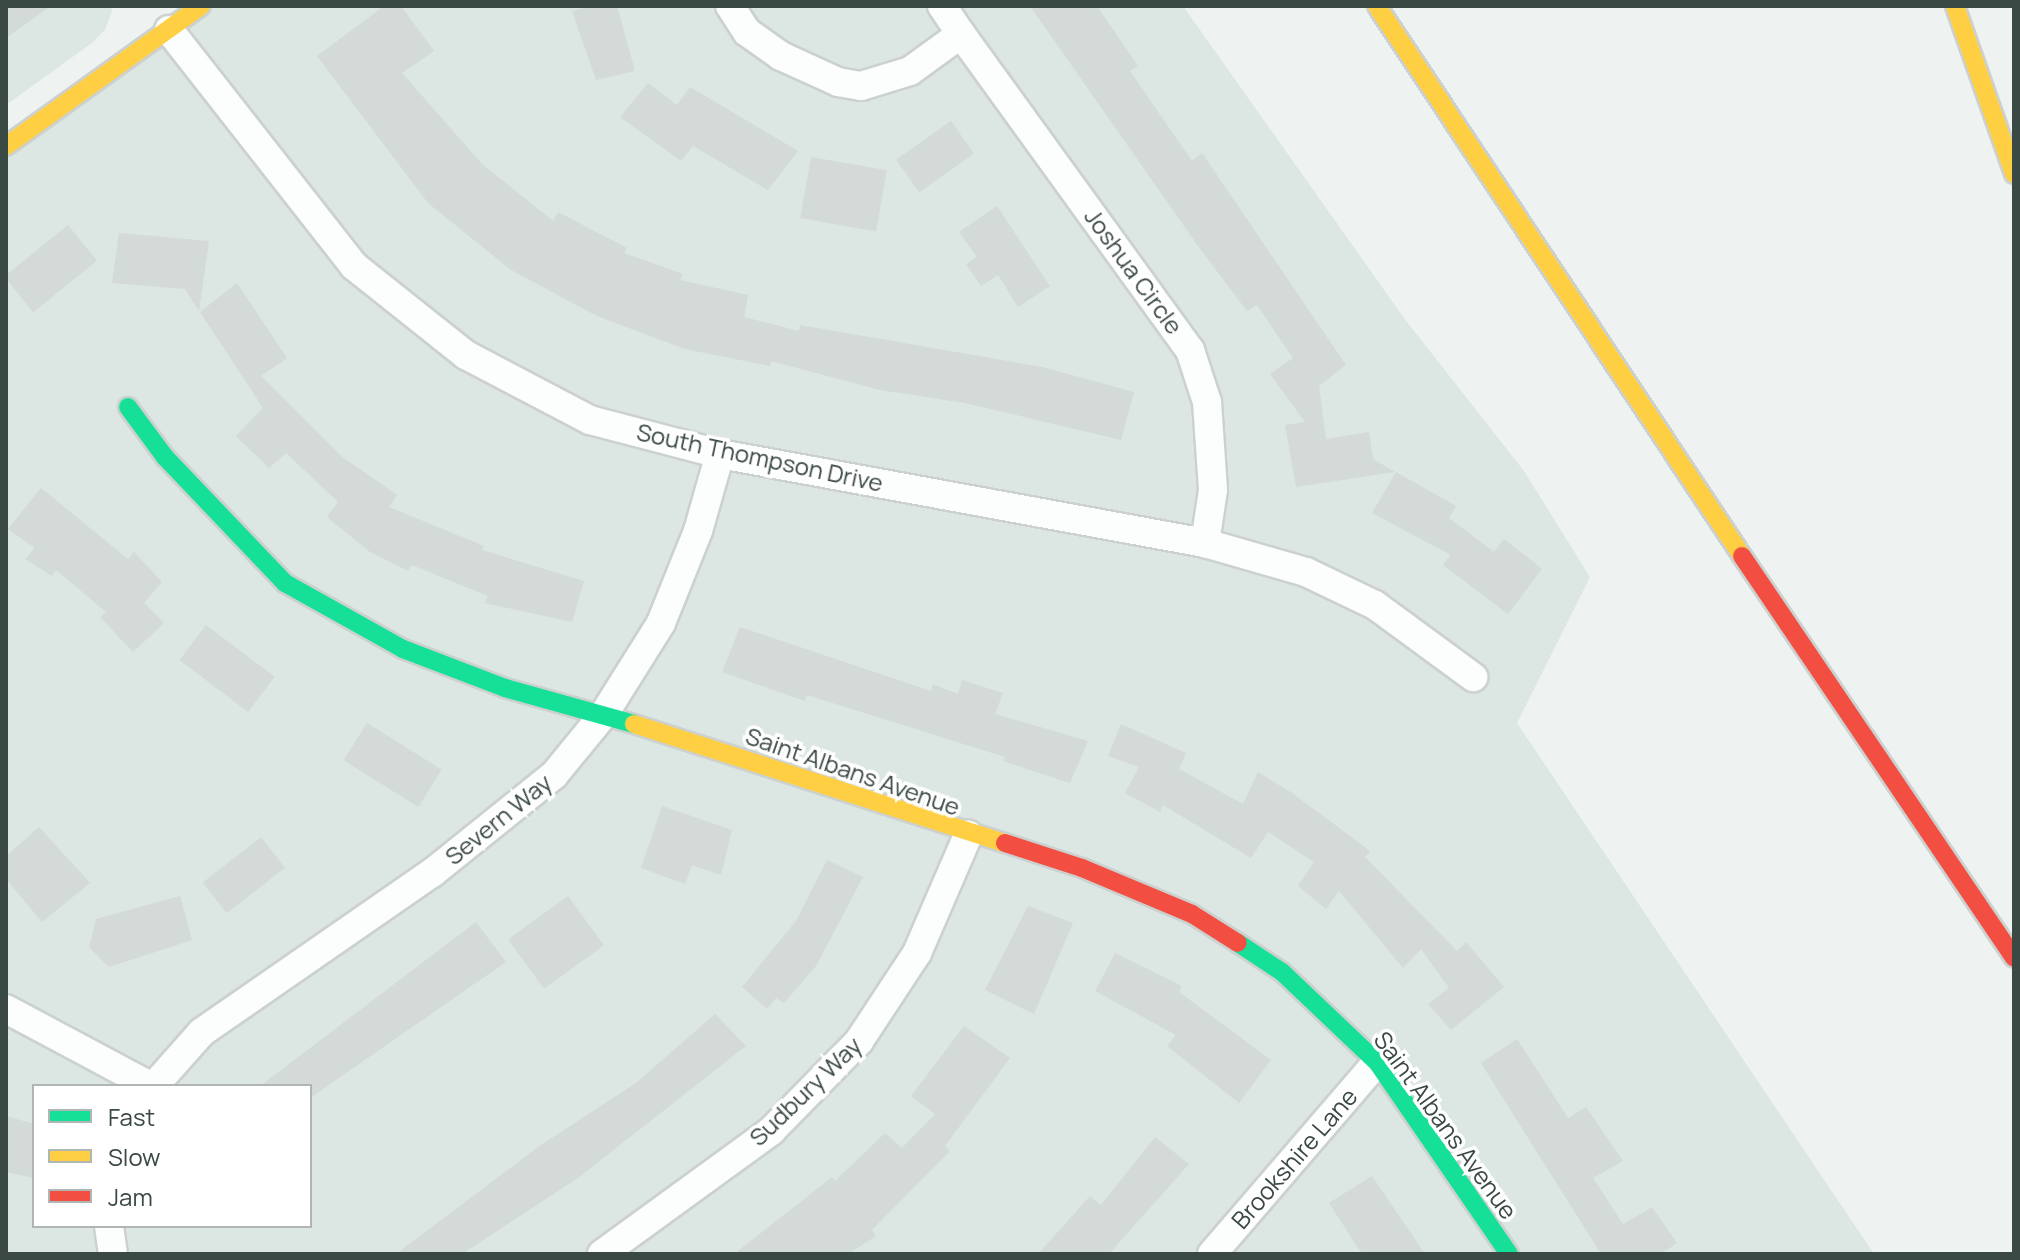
<!DOCTYPE html>
<html>
<head>
<meta charset="utf-8">
<style>
	body { margin:0 }
	#map { position:relative; width:2020px; height:1260px; overflow:hidden; background:#eef3f1; font-family:Manrope,sans-serif }
	div>[style] { position:absolute }
	.residential>* { inset:0; background:#dce6e3 }
	.building>* { inset:0; background:#d3dad7; transform-origin:0 0 }
	.roads { filter:drop-shadow(2px 0 #ccd1cf) drop-shadow(-2px 0 #ccd1cf) drop-shadow(0 2px #ccd1cf) drop-shadow(0 -2px #ccd1cf) }
	.street>* { height:28px; margin:-14px; padding:0 14px; transform-origin:14px; border-radius:14px; background:#fcfdfd }
	.fast>* { height:18px; margin:-9px; padding:0 9px; transform-origin:9px; border-radius:9px; background:#16e098 }
	.slow>* { height:18px; margin:-9px; padding:0 9px; transform-origin:9px; border-radius:9px; background:#ffcf43 }
	.jam>* { height:18px; margin:-9px; padding:0 9px; transform-origin:9px; border-radius:9px; background:#f24e42 }
	span { translate:-50% -50%; white-space:nowrap; text-align:center; line-height:1.15; -webkit-text-stroke:7px #fff; paint-order:stroke }
	.street-label { font-size:24px; color:#3a4943 }
	.frame { position:absolute; inset:0; border:8px solid #3a4943; pointer-events:none }
	.legend { position:absolute; left:32px; top:1084px; width:280px; height:144px; box-sizing:border-box; background:#fff; border:2px solid #b0b6b4; margin:0; padding:10px 14px; list-style:none; font-size:24px; color:#3a4943 }
	.legend li { display:flex; align-items:center; gap:16px; height:40px }
	.legend b { width:40px; border:2px solid #b0b6b4 }
</style>
</head>
<body>
<div id="map">
	<div class="residential">
		<div style="clip-path:polygon(6px 6px,111px 6px,112px 11px,105px 30px,92px 43px,6px 105px)"></div>
		<div style="clip-path:polygon(evenodd,201px 6px,1183px 6px,1404px 318px,1524px 471px,1590px 577px,1517px 723px,1874px 1254px,6px 1254px,6px 146px,201px 6px,34px 1086px,310px 1086px,310px 1226px,34px 1226px,34px 1086px)"></div>
	</div>
	<div class="building">
		<div style="clip-path:polygon(6px 6px,51px 6px,6px 38px)"></div>
		<div style="clip-path:polygon(384px 6px,401px 6px,434px 51px,402px 73px,482px 164px,553px 221px,558px 212px,627px 248px,624px 253px,683px 274px,680px 280px,748px 295px,744px 317px,799px 331px,800px 325px,1042px 367px,1134px 392px,1121px 440px,965px 403px,880px 390px,771px 361px,770px 366px,685px 349px,597px 316px,511px 270px,428px 203px,317px 56px)"></div>
		<div style="clip-path:polygon(592px 6px,617px 6px,635px 71px,596px 80px,572px 11px)"></div>
		<div style="clip-path:polygon(1030px 6px,1097px 6px,1138px 66px,1130px 71px,1192px 161px,1202px 153px,1346px 365px,1319px 386px,1326px 439px,1369px 432px,1373px 459px,1395px 472px,1296px 487px,1285px 425px,1305px 422px,1270px 374px,1293px 358px,1257px 305px,1247px 311px,1198px 246px)"></div>
		<div style="clip-path:polygon(648px 83px,677px 105px,690px 87px,798px 151px,768px 190px,693px 146px,681px 161px,620px 117px)"></div>
		<div style="left:951px;top:121px;width:40px;height:67px;rotate:55deg"></div>
		<div style="left:811px;top:157px;width:77px;height:62px;rotate:10deg"></div>
		<div style="clip-path:polygon(997px 206px,1050px 286px,1018px 307px,998px 275px,981px 286px,966px 264px,977px 257px,959px 232px)"></div>
		<div style="left:68px;top:225px;width:46px;height:82px;rotate:51deg"></div>
		<div style="clip-path:polygon(119px 233px,209px 241px,199px 311px,185px 289px,112px 283px)"></div>
		<div style="clip-path:polygon(237px 283px,287px 358px,261px 376px,341px 456px,397px 495px,389px 507px,484px 546px,482px 550px,584px 581px,572px 622px,485px 603px,488px 596px,412px 565px,408px 571px,370px 552px,327px 517px,338px 502px,286px 453px,269px 468px,236px 436px,263px 408px,200px 312px)"></div>
		<div style="clip-path:polygon(1396px 472px,1456px 506px,1449px 518px,1494px 552px,1504px 539px,1542px 569px,1508px 614px,1443px 565px,1451px 555px,1372px 513px)"></div>
		<div style="clip-path:polygon(41px 488px,128px 559px,134px 552px,162px 582px,144px 603px,164px 623px,133px 652px,100px 617px,106px 612px,56px 570px,52px 576px,25px 559px,35px 548px,8px 529px)"></div>
		<div style="left:206px;top:625px;width:86px;height:44px;rotate:37deg"></div>
		<div style="clip-path:polygon(740px 627px,931px 691px,933px 684px,958px 694px,962px 680px,1003px 693px,995px 714px,1088px 741px,1070px 783px,1003px 761px,1005px 757px,807px 695px,805px 701px,722px 672px)"></div>
		<div style="left:367px;top:723px;width:88px;height:44px;rotate:32deg"></div>
		<div style="clip-path:polygon(1121px 724px,1186px 753px,1179px 769px,1243px 804px,1258px 772px,1292px 793px,1370px 851px,1365px 857px,1457px 951px,1466px 942px,1504px 987px,1451px 1030px,1428px 1004px,1449px 988px,1421px 949px,1403px 968px,1339px 891px,1326px 909px,1298px 886px,1314px 862px,1268px 832px,1251px 858px,1163px 805px,1160px 812px,1125px 793px,1139px 767px,1108px 756px)"></div>
		<div style="clip-path:polygon(662px 806px,732px 830px,721px 875px,692px 865px,685px 884px,641px 868px)"></div>
		<div style="clip-path:polygon(39px 827px,90px 883px,42px 922px,6px 879px,6px 856px)"></div>
		<div style="left:261px;top:837px;width:39px;height:74px;rotate:52deg"></div>
		<div style="clip-path:polygon(827px 860px,863px 877px,816px 966px,784px 1003px,776px 998px,767px 1009px,742px 987px,796px 921px)"></div>
		<div style="clip-path:polygon(180px 896px,192px 940px,109px 967px,89px 947px,96px 919px)"></div>
		<div style="left:568px;top:896px;width:61px;height:74px;rotate:54deg"></div>
		<div style="clip-path:polygon(1028px 906px,1073px 923px,1034px 1014px,985px 990px)"></div>
		<div style="clip-path:polygon(476px 922px,506px 962px,310px 1098px,310px 1086px,260px 1086px)"></div>
		<div style="clip-path:polygon(1115px 953px,1182px 986px,1179px 992px,1271px 1060px,1239px 1103px,1167px 1046px,1176px 1035px,1095px 991px)"></div>
		<div style="clip-path:polygon(715px 1014px,746px 1046px,578px 1178px,462px 1254px,396px 1254px,541px 1145px,636px 1083px)"></div>
		<div style="clip-path:polygon(964px 1026px,1010px 1058px,945px 1146px,950px 1151px,872px 1230px,876px 1236px,848px 1254px,734px 1254px,832px 1177px,835px 1181px,885px 1133px,902px 1148px,935px 1114px,911px 1096px)"></div>
		<div style="clip-path:polygon(1517px 1039px,1568px 1118px,1586px 1107px,1623px 1161px,1593px 1178px,1623px 1224px,1652px 1207px,1677px 1243px,1661px 1254px,1601px 1254px,1481px 1063px)"></div>
		<div style="clip-path:polygon(6px 1116px,34px 1124px,34px 1178px,6px 1172px)"></div>
		<div style="clip-path:polygon(1155px 1137px,1189px 1164px,1109px 1254px,1038px 1254px,1090px 1196px,1101px 1205px)"></div>
		<div style="clip-path:polygon(1372px 1176px,1425px 1254px,1362px 1254px,1329px 1203px)"></div>
	</div>
	<div class="roads">
		<div class="street">
			<div style="left:730px;top:6px;width:31px;rotate:57deg"></div>
			<div style="left:747px;top:32px;width:42px;rotate:35.2deg"></div>
			<div style="left:781px;top:56px;width:63px;rotate:24.5deg"></div>
			<div style="left:838px;top:82px;width:23px;rotate:10deg"></div>
			<div style="left:861px;top:86px;width:51px;rotate:-17deg"></div>
			<div style="left:910px;top:71px;width:63px;rotate:-36deg"></div>
			<div style="left:961px;top:34px;width:34px;rotate:-124deg"></div>
			<div style="left:169px;top:30px;width:300px;rotate:51.9deg"></div>
			<div style="left:354px;top:266px;width:143px;rotate:38.5deg"></div>
			<div style="left:466px;top:355px;width:140px;rotate:27.7deg"></div>
			<div style="left:590px;top:420px;width:134px;rotate:14.7deg"></div>
			<div style="left:720px;top:454px;width:493px;rotate:10.4deg"></div>
			<div style="left:1205px;top:543px;width:105px;rotate:16deg"></div>
			<div style="left:1306px;top:572px;width:76px;rotate:25.6deg"></div>
			<div style="left:1375px;top:605px;width:122px;rotate:36.3deg"></div>
			<div style="left:961px;top:34px;width:390px;rotate:54.1deg"></div>
			<div style="left:1190px;top:350px;width:55px;rotate:71.9deg"></div>
			<div style="left:1207px;top:402px;width:88px;rotate:86.1deg"></div>
			<div style="left:1213px;top:490px;width:54px;rotate:98.6deg"></div>
			<div style="left:6px;top:1009px;width:163px;rotate:28.1deg"></div>
			<div style="left:154px;top:1086px;width:72px;rotate:-48.4deg"></div>
			<div style="left:202px;top:1032px;width:280px;rotate:-34.7deg"></div>
			<div style="left:432px;top:873px;width:156px;rotate:-38.8deg"></div>
			<div style="left:554px;top:775px;width:79px;rotate:-50.7deg"></div>
			<div style="left:604px;top:714px;width:107px;rotate:-57.9deg"></div>
			<div style="left:661px;top:623px;width:99px;rotate:-68.1deg"></div>
			<div style="left:698px;top:531px;width:80px;rotate:-74.1deg"></div>
			<div style="left:109px;top:1226px;width:28px;rotate:82deg"></div>
			<div style="left:602px;top:1254px;width:209px;rotate:-36deg"></div>
			<div style="left:771px;top:1131px;width:126px;rotate:-45.6deg"></div>
			<div style="left:859px;top:1041px;width:105px;rotate:-56.6deg"></div>
			<div style="left:917px;top:953px;width:129px;rotate:-66.6deg"></div>
			<div style="left:1212px;top:1254px;width:253px;rotate:-49.3deg"></div>
		</div>
		<div class="fast">
			<div style="left:128px;top:407px;width:62px;rotate:53.5deg"></div>
			<div style="left:165px;top:457px;width:174px;rotate:46.4deg"></div>
			<div style="left:285px;top:583px;width:135px;rotate:29.2deg"></div>
			<div style="left:403px;top:649px;width:109px;rotate:20.9deg"></div>
			<div style="left:505px;top:688px;width:134px;rotate:15.6deg"></div>
			<div style="left:1238px;top:943px;width:53px;rotate:33.4deg"></div>
			<div style="left:1282px;top:972px;width:131px;rotate:43.5deg"></div>
			<div style="left:1377px;top:1062px;width:233px;rotate:55.5deg"></div>
		</div>
		<div class="slow">
			<div style="left:1377px;top:6px;width:660px;rotate:56.43deg"></div>
			<div style="left:1955px;top:6px;width:178px;rotate:70.6deg"></div>
			<div style="left:6px;top:146px;width:240px;rotate:-35.7deg"></div>
			<div style="left:634px;top:724px;width:390px;rotate:17.8deg"></div>
		</div>
		<div class="jam">
			<div style="left:1742px;top:556px;width:485px;rotate:55.9deg"></div>
			<div style="left:1005px;top:843px;width:81px;rotate:18deg"></div>
			<div style="left:1082px;top:868px;width:119px;rotate:22.7deg"></div>
			<div style="left:1192px;top:914px;width:54px;rotate:32.2deg"></div>
		</div>
	</div>
	<div class="street-label">
		<span style="left:1134px;top:271px;rotate:54deg">Joshua Circle</span>
		<span style="left:760px;top:457px;rotate:12deg">South Thompson Drive</span>
		<span style="left:853px;top:771px;rotate:19deg">Saint Albans Avenue</span>
		<span style="left:498px;top:819px;rotate:-39deg">Severn Way</span>
		<span style="left:805px;top:1091px;rotate:-44deg">Sudbury Way</span>
		<span style="left:1446px;top:1125px;rotate:54deg">Saint Albans Avenue</span>
		<span style="left:1294px;top:1158px;rotate:-49deg">Brookshire Lane</span>
	</div>
	<div class="frame"></div>
	<ul class="legend">
	<li><b style="height:10px;background:#16e098"></b>Fast</li>
	<li><b style="height:10px;background:#ffcf43"></b>Slow</li>
	<li><b style="height:10px;background:#f24e42"></b>Jam</li>
	</ul>
</div>
</body>
</html>
